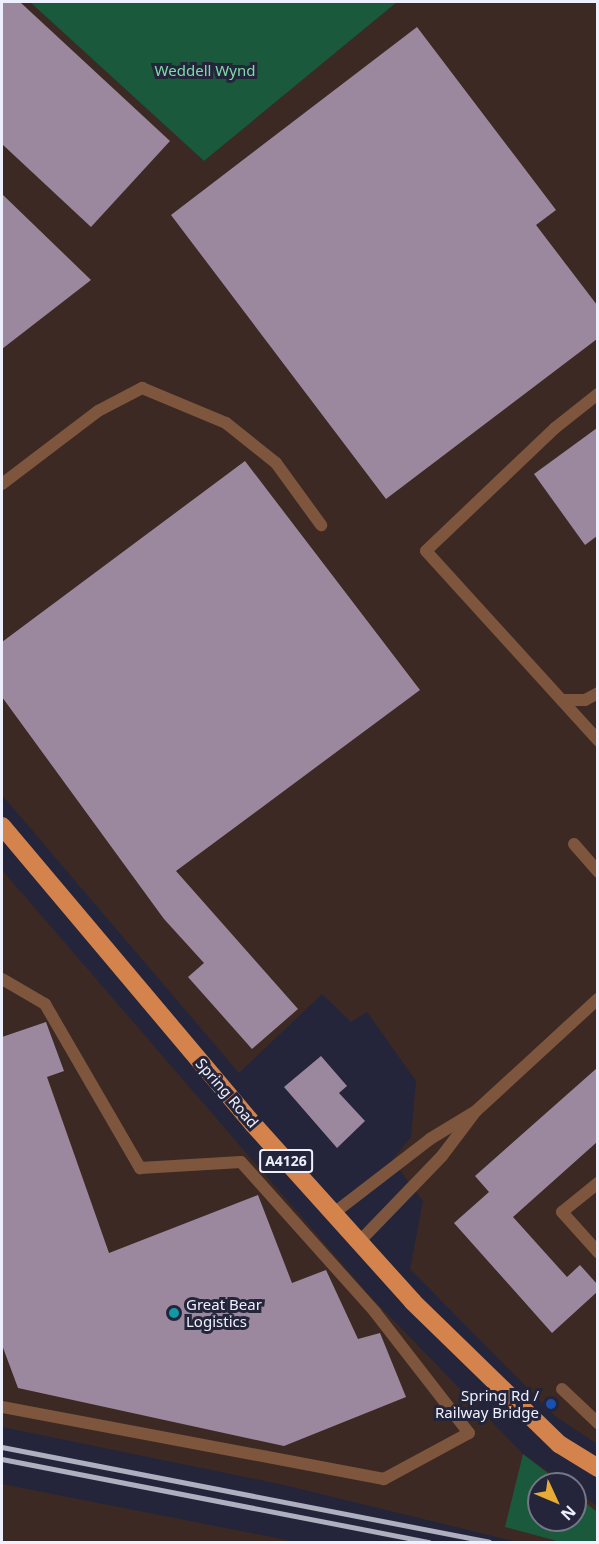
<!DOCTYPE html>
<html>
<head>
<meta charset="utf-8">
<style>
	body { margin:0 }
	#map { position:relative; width:599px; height:1544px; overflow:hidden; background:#24253a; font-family:"Noto Sans",sans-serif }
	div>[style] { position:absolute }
	.industrial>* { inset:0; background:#3c2923 }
	.green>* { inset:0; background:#1a593c }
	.building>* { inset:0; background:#9b889f }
	.lane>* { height:12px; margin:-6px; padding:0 6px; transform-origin:6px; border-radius:6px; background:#7e563e }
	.primary>* { height:18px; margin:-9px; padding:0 9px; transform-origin:9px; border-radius:9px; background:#d5834d }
	.rail>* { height:4.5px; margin:-2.25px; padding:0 2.25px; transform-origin:2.25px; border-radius:2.25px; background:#aeafbf }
	.dots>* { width:16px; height:16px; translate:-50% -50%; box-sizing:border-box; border:3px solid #24253a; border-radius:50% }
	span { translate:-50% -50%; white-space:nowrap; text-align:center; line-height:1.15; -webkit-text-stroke:6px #24253a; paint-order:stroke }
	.shield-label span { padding:2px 4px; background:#24253a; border:2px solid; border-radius:4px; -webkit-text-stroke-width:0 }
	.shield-label { font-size:14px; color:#eff0fe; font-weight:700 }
	.park-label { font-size:15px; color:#7edbab }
	.street-label { font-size:15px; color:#eff0fe }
	.poi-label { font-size:15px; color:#eff0fe }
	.left { translate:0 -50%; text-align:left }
	.right { translate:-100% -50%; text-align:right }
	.frame { position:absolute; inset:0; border:3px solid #eff0fe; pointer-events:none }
	.north { position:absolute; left:527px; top:1472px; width:60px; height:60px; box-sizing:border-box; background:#24253a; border:2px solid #757688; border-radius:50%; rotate:134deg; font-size:16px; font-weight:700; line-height:24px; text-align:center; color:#eff0fe }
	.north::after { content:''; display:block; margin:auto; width:21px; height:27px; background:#e7ac36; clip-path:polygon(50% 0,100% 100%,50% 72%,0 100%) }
</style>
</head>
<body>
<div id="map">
	<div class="industrial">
		<div style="clip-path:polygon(2px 2px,30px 2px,204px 161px,397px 2px,597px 2px,597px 1444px,555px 1416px,410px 1269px,423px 1201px,392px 1160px,411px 1137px,416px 1081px,367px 1012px,351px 1022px,322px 994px,239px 1073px,2px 795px)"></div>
		<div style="clip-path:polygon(2px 870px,369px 1295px,523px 1454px,566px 1484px,539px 1484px,539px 1520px,575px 1520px,575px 1490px,597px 1506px,597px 1542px,517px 1542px,284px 1485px,2px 1427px)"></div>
		<div style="clip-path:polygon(2px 1484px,297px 1542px,2px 1542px)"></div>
	</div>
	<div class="green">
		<div style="clip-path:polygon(30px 2px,397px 2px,204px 161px)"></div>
		<div style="clip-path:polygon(523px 1454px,562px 1484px,539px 1484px,539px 1520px,575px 1520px,575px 1494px,597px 1512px,597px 1542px,561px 1542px,505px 1527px)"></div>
	</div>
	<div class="building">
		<div style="clip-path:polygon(2px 2px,20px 2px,170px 141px,91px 227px,2px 144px)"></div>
		<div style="clip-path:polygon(417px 27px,556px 210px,536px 225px,597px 305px,597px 339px,386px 499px,171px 215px)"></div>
		<div style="clip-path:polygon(2px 194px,91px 280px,2px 349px)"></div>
		<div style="clip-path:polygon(597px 428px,597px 536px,585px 545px,534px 474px)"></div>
		<div style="clip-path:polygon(245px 461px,420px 690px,176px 871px,298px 1009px,252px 1049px,188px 977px,204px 963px,164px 919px,2px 697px,2px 642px)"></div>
		<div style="clip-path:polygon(46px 1022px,64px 1071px,47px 1077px,109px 1253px,258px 1195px,292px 1283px,326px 1270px,358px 1339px,380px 1333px,406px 1397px,284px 1446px,18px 1388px,2px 1345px,2px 1037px)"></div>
		<div style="clip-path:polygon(321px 1056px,347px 1086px,339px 1093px,365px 1121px,337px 1148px,284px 1087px)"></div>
		<div style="clip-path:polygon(597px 1068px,597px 1142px,513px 1217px,567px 1277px,580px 1265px,597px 1284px,597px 1292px,552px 1333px,454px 1223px,489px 1192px,475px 1176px)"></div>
	</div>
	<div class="lane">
		<div style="left:598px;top:394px;width:55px;rotate:141.7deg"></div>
		<div style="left:555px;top:428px;width:178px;rotate:136.4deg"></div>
		<div style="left:426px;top:551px;width:256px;rotate:47.7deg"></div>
		<div style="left:2px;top:484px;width:121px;rotate:-37.2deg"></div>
		<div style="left:98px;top:411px;width:50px;rotate:-27.6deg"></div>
		<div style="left:142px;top:388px;width:91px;rotate:22.6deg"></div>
		<div style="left:226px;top:423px;width:64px;rotate:38.7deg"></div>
		<div style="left:276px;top:463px;width:77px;rotate:54deg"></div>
		<div style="left:562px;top:700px;width:23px"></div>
		<div style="left:585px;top:700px;width:15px;rotate:-28deg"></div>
		<div style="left:574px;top:844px;width:37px;rotate:49deg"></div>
		<div style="left:2px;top:979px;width:50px;rotate:30.2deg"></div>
		<div style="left:45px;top:1004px;width:190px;rotate:59.9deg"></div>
		<div style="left:140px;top:1168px;width:101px;rotate:-3.4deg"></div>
		<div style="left:241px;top:1162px;width:201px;rotate:48.2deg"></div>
		<div style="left:375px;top:1312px;width:153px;rotate:52.2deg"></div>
		<div style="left:469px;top:1433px;width:97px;rotate:151.6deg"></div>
		<div style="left:384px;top:1479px;width:389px;rotate:-169.3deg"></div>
		<div style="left:476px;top:1111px;width:166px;rotate:-42.6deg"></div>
		<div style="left:598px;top:1183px;width:46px;rotate:141.1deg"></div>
		<div style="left:562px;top:1212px;width:54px;rotate:48deg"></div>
		<div style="left:334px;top:1213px;width:121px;rotate:-37.6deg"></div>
		<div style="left:430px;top:1139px;width:54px;rotate:-31.3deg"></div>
		<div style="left:476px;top:1111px;width:56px;rotate:127.1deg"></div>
		<div style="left:442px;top:1156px;width:118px;rotate:134deg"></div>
		<div style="left:562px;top:1389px;width:50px;rotate:43.4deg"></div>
	</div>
	<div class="primary">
		<div style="left:2px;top:826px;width:390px;rotate:49.9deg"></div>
		<div style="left:253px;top:1124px;width:239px;rotate:48deg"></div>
		<div style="left:413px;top:1302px;width:204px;rotate:44.2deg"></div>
		<div style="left:559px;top:1444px;width:46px;rotate:31.6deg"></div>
	</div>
	<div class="rail">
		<div style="left:2px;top:1447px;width:496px;rotate:11deg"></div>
		<div style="left:2px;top:1459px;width:435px;rotate:11deg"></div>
	</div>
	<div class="dots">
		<div style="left:174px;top:1313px;background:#0f9aa8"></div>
		<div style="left:551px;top:1404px;background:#1a4fb4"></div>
	</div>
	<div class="shield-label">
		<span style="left:286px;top:1161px">A4126</span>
	</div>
	<div class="park-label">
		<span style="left:205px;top:71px">Weddell Wynd</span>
	</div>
	<div class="street-label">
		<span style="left:227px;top:1093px;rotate:49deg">Spring Road</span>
	</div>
	<div class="poi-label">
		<span class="left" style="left:186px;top:1313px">Great Bear<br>Logistics</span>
		<span class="right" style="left:539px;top:1404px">Spring Rd /<br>Railway Bridge</span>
	</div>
	<div class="frame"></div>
	<div class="north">N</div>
</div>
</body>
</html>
